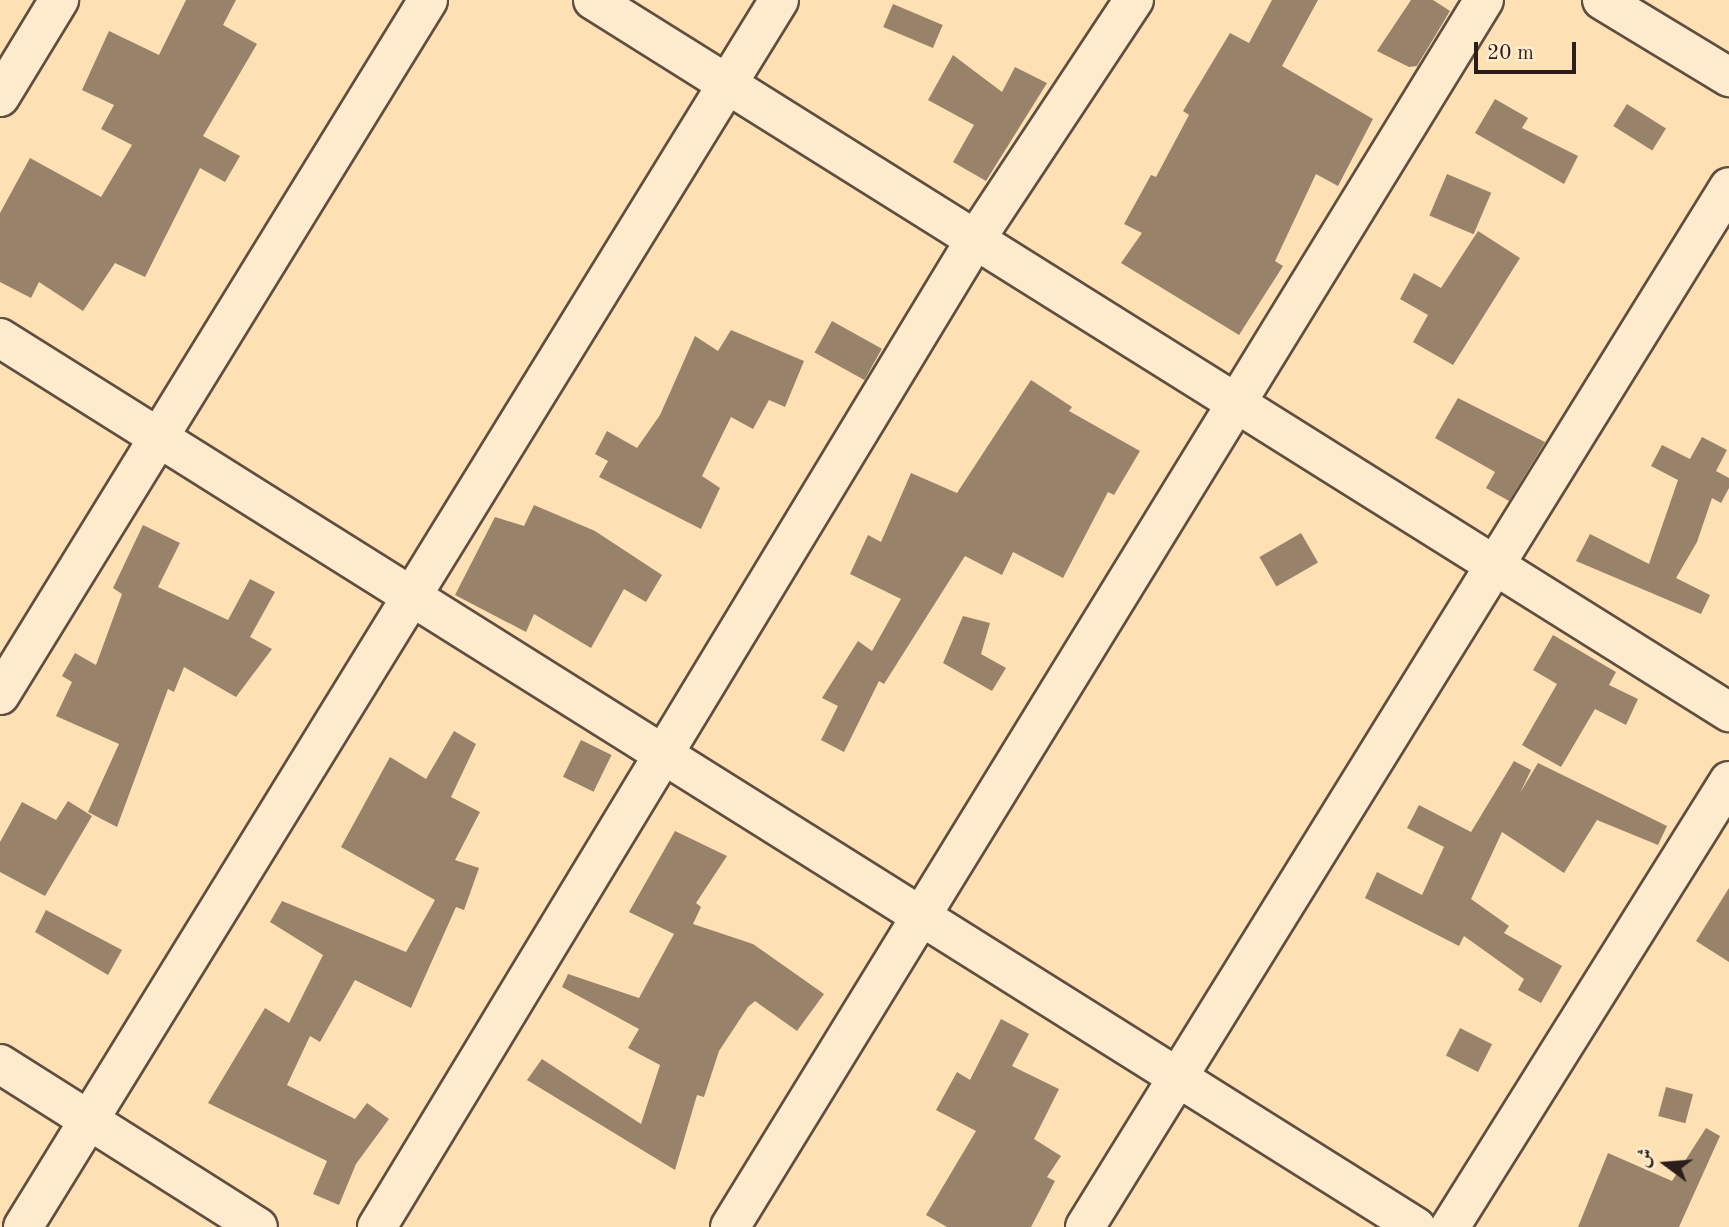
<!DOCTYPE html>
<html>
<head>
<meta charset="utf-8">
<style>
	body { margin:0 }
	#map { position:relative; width:1729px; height:1227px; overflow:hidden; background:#fde0b4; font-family:"Old Standard TT",Amiri,serif }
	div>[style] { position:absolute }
	.building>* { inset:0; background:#98836a; transform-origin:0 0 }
	.roads { filter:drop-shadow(2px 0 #604e40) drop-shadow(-2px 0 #604e40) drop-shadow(0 2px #604e40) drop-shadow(0 -2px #604e40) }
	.street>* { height:38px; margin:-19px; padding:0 19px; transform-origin:19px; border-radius:19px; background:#feebce }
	span { translate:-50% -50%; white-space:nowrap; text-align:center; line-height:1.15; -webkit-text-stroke:5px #feebce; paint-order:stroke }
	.north { position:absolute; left:1631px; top:1129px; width:70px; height:70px; -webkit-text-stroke:5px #feebce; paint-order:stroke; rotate:286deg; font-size:19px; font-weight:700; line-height:28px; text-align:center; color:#2b1e1a }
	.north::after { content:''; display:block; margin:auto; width:24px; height:32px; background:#2b1e1a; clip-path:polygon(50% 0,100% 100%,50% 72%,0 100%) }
	.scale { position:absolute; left:1474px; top:42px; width:102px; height:32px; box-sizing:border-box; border:4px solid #2b1e1a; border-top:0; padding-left:9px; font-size:21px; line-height:24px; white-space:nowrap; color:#2b1e1a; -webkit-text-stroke:5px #feebce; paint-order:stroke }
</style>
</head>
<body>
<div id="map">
	<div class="building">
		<div style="clip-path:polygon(186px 0,236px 0,223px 25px,257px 44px,203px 136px,240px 156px,225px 182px,200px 168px,145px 277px,115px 263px,83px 311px,39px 282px,31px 298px,0 282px,0 213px,30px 158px,101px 197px,132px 145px,101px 129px,114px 105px,82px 90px,109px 31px,159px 55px)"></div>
		<div style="clip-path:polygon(1272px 0,1318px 0,1282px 66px,1373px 119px,1338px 186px,1316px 174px,1275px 261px,1283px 266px,1239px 335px,1121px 263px,1142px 233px,1124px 224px,1151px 175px,1156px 177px,1189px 115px,1183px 111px,1230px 33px,1249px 43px)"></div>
		<div style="clip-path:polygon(1411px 0,1433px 0,1450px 11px,1417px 66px,1409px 67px,1377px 51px)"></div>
		<div style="left:893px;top:4px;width:54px;height:25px;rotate:23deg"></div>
		<div style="clip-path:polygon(953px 55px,1002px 92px,1015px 67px,1047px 83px,986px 181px,953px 162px,974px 125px,928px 100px)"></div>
		<div style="clip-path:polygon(1495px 99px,1528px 118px,1522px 128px,1578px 156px,1564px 184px,1475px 133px)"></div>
		<div style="left:1627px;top:104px;width:46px;height:26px;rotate:32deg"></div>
		<div style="left:1447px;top:174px;width:48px;height:45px;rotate:23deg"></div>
		<div style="clip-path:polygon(1478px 231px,1520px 258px,1453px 365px,1413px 342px,1428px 315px,1400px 299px,1414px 273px,1441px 288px)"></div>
		<div style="left:832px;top:321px;width:57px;height:36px;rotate:29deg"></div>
		<div style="clip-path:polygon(731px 330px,804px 361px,785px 407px,769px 400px,753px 429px,731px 417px,702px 476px,720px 488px,701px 529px,599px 477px,608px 461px,595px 454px,607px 431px,637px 448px,660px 415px,695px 336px,718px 351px)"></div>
		<div style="clip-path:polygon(1031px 380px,1072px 407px,1069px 411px,1140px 451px,1114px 495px,1108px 492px,1063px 578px,1013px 552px,1002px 575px,965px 556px,884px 684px,879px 681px,844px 752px,821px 740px,838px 706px,822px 698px,858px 641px,872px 651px,901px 599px,850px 574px,868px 535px,881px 542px,911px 473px,957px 493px)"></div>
		<div style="clip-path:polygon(1458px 398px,1545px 442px,1509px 501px,1486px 488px,1495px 472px,1435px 438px)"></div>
		<div style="clip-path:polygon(1702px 437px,1727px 450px,1716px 471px,1729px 478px,1729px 488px,1721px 503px,1712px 498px,1697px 542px,1676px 578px,1710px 595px,1701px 614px,1576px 561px,1590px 534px,1649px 564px,1678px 480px,1651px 466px,1662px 445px,1690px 459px)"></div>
		<div style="clip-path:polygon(534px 505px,595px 531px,662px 575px,646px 602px,624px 589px,591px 648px,534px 614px,526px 632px,455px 595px,495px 517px,524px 526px)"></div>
		<div style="clip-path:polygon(143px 525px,180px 543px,158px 587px,228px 620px,250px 579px,275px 592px,250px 637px,272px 649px,236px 697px,184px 667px,174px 692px,168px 689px,117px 827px,88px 812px,119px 744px,56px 716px,72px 682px,62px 676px,75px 653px,96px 665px,122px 594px,113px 588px)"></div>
		<div style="left:1301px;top:533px;width:34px;height:48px;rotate:60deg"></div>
		<div style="clip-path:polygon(963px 616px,990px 623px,981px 654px,1006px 668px,992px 691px,943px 663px)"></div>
		<div style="clip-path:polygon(1553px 635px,1616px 672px,1609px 685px,1638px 699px,1626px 725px,1595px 709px,1561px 767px,1522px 745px,1557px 684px,1533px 670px)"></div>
		<div style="clip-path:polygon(454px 731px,476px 744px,451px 797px,480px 812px,455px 860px,479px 868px,464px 910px,456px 907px,411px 1008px,355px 980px,320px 1042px,310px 1036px,287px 1085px,355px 1119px,367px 1103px,389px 1119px,356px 1164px,339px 1205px,313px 1194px,327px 1161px,208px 1103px,265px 1008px,289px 1023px,323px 955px,270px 922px,282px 901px,406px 952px,435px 900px,341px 847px,390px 757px,426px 779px)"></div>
		<div style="left:581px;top:740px;width:34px;height:41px;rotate:26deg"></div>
		<div style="clip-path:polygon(1514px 761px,1531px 770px,1520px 793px,1538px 763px,1667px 826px,1658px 845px,1597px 820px,1564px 873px,1502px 832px,1471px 899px,1509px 926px,1504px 933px,1562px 966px,1541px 1003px,1518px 990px,1524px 979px,1464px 936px,1459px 946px,1365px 898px,1377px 872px,1422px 895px,1444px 847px,1407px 828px,1419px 805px,1471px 832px)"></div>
		<div style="clip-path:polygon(68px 801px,92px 816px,45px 896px,0 872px,0 842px,22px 802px,56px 820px)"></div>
		<div style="clip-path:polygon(675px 831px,727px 856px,696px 903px,701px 907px,693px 924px,753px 944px,824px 994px,797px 1031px,755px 1001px,748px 1007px,719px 1051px,704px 1097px,697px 1095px,675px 1170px,527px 1080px,542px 1059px,641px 1124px,660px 1065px,628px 1048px,639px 1029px,562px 987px,568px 974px,639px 998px,674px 934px,629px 912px)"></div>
		<div style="clip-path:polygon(1729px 888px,1729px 962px,1696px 941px)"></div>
		<div style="clip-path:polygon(46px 910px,122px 950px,108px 975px,35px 932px)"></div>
		<div style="clip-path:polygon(1001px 1019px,1029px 1034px,1012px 1066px,1059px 1089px,1034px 1139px,1061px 1156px,1047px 1177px,1055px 1181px,1031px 1227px,947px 1227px,926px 1215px,976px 1131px,936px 1110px,957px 1072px,970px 1080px)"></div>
		<div style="left:1460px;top:1028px;width:36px;height:31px;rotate:27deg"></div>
		<div style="left:1666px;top:1087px;width:28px;height:30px;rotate:15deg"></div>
		<div style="clip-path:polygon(1706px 1128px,1720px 1136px,1679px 1227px,1578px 1227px,1608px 1153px,1672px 1181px)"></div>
	</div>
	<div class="roads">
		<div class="street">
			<div style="left:593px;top:0;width:1341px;rotate:32.08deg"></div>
			<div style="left:1602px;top:0;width:149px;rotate:31.2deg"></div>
			<div style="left:0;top:97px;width:114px;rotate:-58.7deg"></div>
			<div style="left:0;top:338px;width:1672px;rotate:32.12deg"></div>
			<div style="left:0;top:695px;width:816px;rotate:-58.37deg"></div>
			<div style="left:0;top:1064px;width:305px;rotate:32.3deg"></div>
			<div style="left:23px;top:1227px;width:1441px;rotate:-58.36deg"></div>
			<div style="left:377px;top:1227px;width:1154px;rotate:-58.79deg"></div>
			<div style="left:975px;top:240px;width:288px;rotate:-56.5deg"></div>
			<div style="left:730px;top:1227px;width:1440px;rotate:-58.43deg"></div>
			<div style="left:1085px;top:1227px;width:1223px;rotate:-58.23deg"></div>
			<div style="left:1450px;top:1227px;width:526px;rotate:-57.97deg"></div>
		</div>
	</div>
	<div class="north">ش</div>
	<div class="scale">20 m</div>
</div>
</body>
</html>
